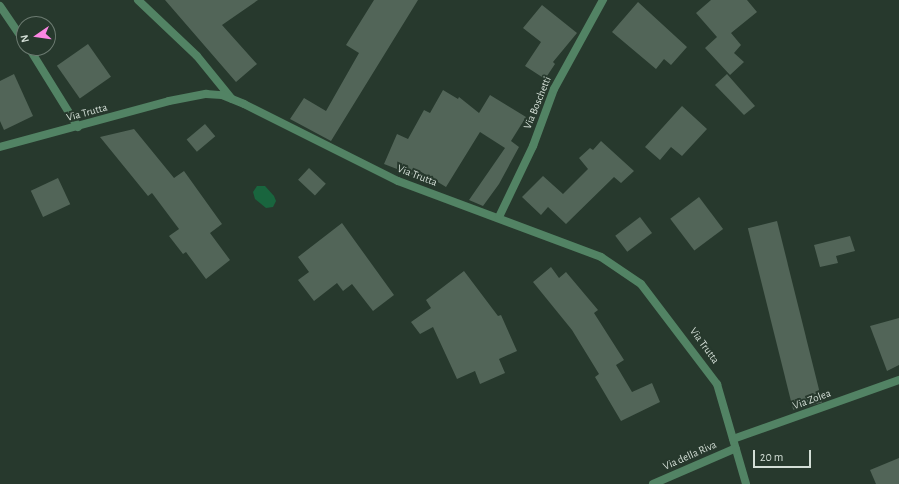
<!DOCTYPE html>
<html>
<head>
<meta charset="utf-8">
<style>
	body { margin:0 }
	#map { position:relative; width:899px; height:484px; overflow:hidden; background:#27392d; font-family:"Alegreya Sans",sans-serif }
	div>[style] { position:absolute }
	.water>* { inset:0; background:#19653e }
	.building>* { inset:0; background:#526558; transform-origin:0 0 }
	.street>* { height:8px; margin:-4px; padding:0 4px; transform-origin:4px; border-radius:4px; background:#528364 }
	span { translate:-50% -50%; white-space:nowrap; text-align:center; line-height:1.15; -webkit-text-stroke:4px #27392d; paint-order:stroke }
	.street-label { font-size:11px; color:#d3ded6 }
	.north { position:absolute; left:16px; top:16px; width:40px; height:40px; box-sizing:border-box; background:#27392d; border:1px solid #6c7b71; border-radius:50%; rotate:257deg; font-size:11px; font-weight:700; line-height:16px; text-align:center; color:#d3ded6 }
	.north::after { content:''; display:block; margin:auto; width:14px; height:18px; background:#fc86e3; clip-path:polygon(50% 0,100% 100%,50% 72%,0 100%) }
	.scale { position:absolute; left:753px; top:450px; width:58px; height:18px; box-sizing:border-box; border:2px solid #d3ded6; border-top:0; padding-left:5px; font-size:12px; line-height:14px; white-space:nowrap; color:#d3ded6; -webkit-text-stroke:3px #27392d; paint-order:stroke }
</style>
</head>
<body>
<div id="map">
	<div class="water">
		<div style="clip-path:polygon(257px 186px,265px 186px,274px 196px,276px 201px,273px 207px,266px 208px,255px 199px,253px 192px)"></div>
	</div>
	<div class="building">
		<div style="clip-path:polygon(165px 0,258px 0,222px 25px,257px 64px,236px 82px)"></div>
		<div style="clip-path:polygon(374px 0,418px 0,331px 141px,290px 119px,304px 98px,326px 111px,359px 53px,346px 45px)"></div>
		<div style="clip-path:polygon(711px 0,747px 0,757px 12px,731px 33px,741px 45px,734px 53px,744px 62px,730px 75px,705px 48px,717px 37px,696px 13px)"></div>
		<div style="clip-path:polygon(638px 2px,687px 47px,671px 65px,664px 59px,656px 69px,612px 32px)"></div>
		<div style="clip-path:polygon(542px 5px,577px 33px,553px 62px,555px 64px,545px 79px,525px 66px,541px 42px,523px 28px)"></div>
		<div style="left:88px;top:44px;width:40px;height:38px;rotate:55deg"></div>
		<div style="clip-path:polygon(14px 74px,33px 116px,4px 130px,0 121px,0 81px)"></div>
		<div style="clip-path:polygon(727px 74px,755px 106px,744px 115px,715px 85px)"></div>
		<div style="clip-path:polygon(443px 90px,458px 99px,459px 97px,479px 113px,490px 95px,526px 117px,511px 141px,519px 147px,499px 184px,483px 206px,469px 200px,505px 148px,480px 132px,446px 187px,418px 170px,415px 176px,384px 164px,397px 134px,408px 139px,424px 110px,430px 113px)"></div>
		<div style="clip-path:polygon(682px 106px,707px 129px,682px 156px,671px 147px,660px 160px,645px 147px)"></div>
		<div style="left:205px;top:124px;width:16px;height:24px;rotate:50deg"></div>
		<div style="clip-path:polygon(134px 129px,174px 178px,184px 171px,222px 224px,210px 233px,230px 260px,206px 279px,186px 252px,183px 254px,169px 236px,179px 229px,152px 193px,148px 196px,100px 137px)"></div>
		<div style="clip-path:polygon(601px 141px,634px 171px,621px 183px,614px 177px,566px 224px,548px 207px,541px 215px,522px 197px,543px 176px,563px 194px,588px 169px,579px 158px,590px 148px,593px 150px)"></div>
		<div style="left:309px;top:168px;width:23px;height:16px;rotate:43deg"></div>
		<div style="left:58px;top:178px;width:29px;height:30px;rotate:65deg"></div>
		<div style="left:699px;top:197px;width:40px;height:36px;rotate:53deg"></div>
		<div style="left:640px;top:217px;width:20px;height:31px;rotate:53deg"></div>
		<div style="left:777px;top:221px;width:187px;height:30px;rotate:76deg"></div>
		<div style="clip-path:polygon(342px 223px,394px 295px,373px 311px,352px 284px,343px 291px,337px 283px,314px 301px,298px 280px,309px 272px,298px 257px)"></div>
		<div style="clip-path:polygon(850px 236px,855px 251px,836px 256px,838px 263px,820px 267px,814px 245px)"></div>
		<div style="clip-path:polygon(551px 267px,559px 278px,566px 272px,598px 310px,594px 313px,624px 360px,616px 365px,632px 392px,652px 383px,660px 402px,621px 421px,595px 377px,599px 374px,572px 330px,533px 282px)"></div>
		<div style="clip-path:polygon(464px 271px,498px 316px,501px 315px,517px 351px,499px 359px,505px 373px,480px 384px,475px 371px,457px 379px,433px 327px,420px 334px,411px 322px,431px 308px,426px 300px)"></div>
		<div style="clip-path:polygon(899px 318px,899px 365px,887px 371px,870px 326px)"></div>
		<div style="clip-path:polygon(899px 458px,899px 484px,876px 484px,870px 470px)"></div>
	</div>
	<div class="street">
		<div style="left:138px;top:0;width:81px;rotate:43.5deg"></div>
		<div style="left:197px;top:56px;width:55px;rotate:50.9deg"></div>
		<div style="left:0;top:6px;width:42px;rotate:55.6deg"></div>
		<div style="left:29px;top:48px;width:93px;rotate:58.2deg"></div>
		<div style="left:0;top:147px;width:175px;rotate:-15.2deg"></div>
		<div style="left:169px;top:101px;width:38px;rotate:-11deg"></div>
		<div style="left:206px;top:94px;width:16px;rotate:4deg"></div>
		<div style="left:222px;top:95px;width:24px;rotate:22deg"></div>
		<div style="left:244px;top:104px;width:172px;rotate:26.6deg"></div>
		<div style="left:398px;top:181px;width:217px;rotate:20.5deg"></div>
		<div style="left:601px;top:257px;width:48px;rotate:34deg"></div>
		<div style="left:641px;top:284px;width:126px;rotate:52.8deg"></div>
		<div style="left:717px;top:384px;width:104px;rotate:73.8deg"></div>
		<div style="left:499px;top:217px;width:79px;rotate:-64.4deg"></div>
		<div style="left:533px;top:146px;width:61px;rotate:-69.8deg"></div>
		<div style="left:554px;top:89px;width:102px;rotate:-61.2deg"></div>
		<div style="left:733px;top:439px;width:176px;rotate:-19.6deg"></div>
		<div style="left:653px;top:484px;width:90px;rotate:-23.4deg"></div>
	</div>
	<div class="street-label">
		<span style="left:538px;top:103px;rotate:-68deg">Via Boschetti</span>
		<span style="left:87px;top:113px;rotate:-15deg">Via Trutta</span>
		<span style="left:417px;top:176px;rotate:21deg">Via Trutta</span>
		<span style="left:704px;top:346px;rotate:54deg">Via Trutta</span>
		<span style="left:812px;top:400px;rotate:-20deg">Via Zolea</span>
		<span style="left:690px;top:456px;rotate:-24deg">Via della Riva</span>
	</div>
	<div class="north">N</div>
	<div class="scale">20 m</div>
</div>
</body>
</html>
